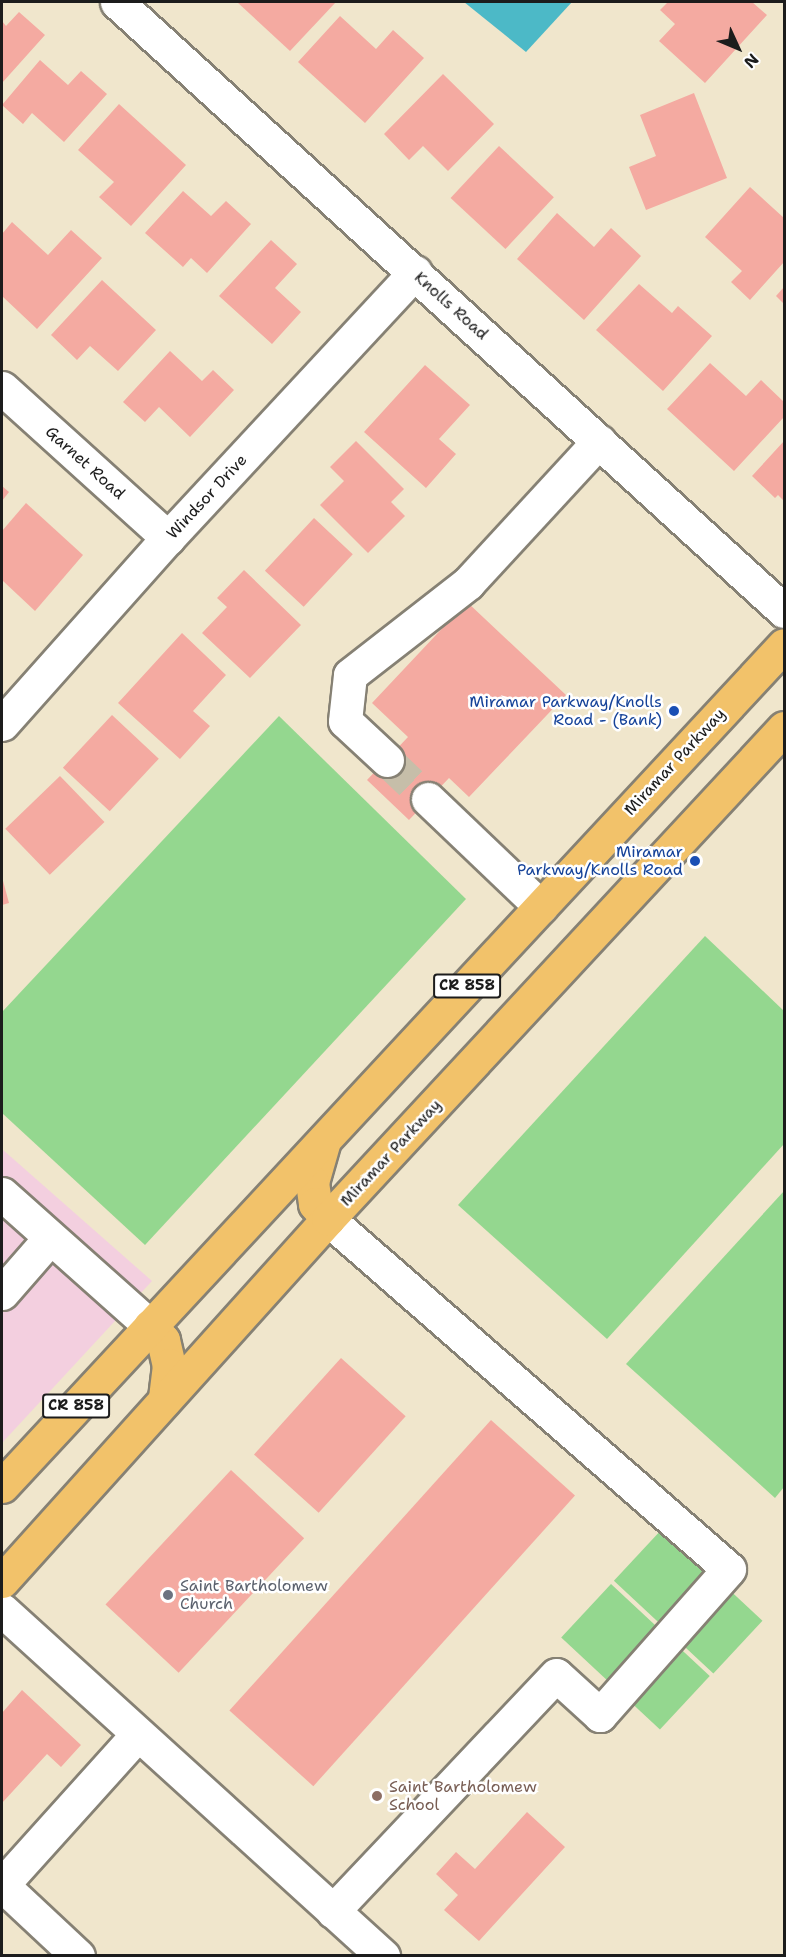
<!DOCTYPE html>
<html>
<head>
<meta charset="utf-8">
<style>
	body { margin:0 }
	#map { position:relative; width:786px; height:1957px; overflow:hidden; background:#f0e6cc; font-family:"Shantell Sans",sans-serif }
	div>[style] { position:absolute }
	.built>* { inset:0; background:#f3cfdf }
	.green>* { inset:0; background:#94d78f; transform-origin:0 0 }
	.water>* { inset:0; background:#4cb9c7 }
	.building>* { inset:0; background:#f4aaa1; transform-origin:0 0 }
	.minor-tunnel>* { height:33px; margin-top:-16.5px; transform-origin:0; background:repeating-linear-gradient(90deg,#c6bea9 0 33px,transparent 0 49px) }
	.roads { filter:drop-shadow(2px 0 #868174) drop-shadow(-2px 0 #868174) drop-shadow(0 2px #868174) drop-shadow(0 -2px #868174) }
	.minor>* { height:33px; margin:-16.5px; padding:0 16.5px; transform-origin:16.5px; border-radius:16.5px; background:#fff }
	.major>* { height:33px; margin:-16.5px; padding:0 16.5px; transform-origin:16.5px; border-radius:16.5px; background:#f2c26a }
	.dots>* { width:16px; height:16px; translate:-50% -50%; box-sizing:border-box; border:3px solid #fff; border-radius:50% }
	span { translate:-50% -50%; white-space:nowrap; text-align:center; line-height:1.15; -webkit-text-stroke:5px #fff; paint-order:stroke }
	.shield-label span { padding:2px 4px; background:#fff; border:2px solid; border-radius:4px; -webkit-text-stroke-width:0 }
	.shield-label { font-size:15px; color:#1c1c1c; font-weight:700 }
	.street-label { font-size:16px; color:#1c1c1c }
	.transit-label { font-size:16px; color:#164399 }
	.right { translate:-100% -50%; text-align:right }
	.worship-label { font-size:16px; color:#5b616d }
	.left { translate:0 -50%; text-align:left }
	.education-label { font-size:16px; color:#785e54 }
	.frame { position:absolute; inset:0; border:3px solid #1c1c1c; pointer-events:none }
	.north { position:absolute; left:708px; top:18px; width:60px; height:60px; -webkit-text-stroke:4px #fff; paint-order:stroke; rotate:134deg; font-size:16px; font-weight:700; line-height:24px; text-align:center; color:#1c1c1c }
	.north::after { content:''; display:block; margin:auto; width:21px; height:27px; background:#1c1c1c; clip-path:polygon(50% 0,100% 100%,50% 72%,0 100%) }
</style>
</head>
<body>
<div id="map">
	<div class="built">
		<div style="clip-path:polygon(2px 1149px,152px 1281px,2px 1443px)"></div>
	</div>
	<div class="green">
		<div style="clip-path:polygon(279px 716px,466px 899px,145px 1245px,2px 1113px,2px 1012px)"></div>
		<div style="clip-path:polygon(705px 936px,784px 1011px,784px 1144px,607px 1339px,458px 1205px)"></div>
		<div style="clip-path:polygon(784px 1191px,784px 1487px,775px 1498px,626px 1364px)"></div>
		<div style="left:663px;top:1528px;width:136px;height:72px;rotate:43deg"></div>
		<div style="left:611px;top:1584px;width:135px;height:73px;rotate:43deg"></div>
	</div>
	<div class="water">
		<div style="clip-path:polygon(464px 2px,572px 2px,526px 52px)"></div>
	</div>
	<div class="building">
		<div style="clip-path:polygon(237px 2px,336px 2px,290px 51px)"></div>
		<div style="clip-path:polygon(668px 2px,752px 2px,767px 15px,705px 83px,659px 41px,675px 24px,660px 10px)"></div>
		<div style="clip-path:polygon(19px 12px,45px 35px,2px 83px,2px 21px,6px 26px)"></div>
		<div style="clip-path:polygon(340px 16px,376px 49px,393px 30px,424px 58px,365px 123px,298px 62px)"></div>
		<div style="clip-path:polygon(40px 60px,68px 85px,81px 71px,107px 94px,64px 142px,32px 113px,23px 124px,2px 105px)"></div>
		<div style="clip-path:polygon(443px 74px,494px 124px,448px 171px,423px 146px,409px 160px,384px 134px)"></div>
		<div style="clip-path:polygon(694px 93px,727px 178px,646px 210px,629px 167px,656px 156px,640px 115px)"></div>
		<div style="clip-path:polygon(119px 104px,186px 165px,131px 226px,99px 197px,114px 182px,78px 150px)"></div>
		<div style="left:499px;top:146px;width:75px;height:71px;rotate:43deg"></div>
		<div style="clip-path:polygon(750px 187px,784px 218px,784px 262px,750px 300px,731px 282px,742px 271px,705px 237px)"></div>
		<div style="clip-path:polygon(183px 191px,211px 216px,226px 201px,251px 224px,207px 273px,191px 258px,183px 267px,145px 233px)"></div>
		<div style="clip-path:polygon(557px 213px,594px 247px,611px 228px,641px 256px,584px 320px,517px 259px)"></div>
		<div style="clip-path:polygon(12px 222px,48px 255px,71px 230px,102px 258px,37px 329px,2px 296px,2px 234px)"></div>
		<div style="clip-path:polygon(271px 240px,297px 264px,275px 288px,301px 312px,272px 344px,219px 296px)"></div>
		<div style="clip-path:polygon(102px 280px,156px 330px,118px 371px,90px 346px,77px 360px,51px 335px)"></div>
		<div style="clip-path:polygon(639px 284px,672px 313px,678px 306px,712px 336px,663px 391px,596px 330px)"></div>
		<div style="clip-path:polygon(784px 287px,784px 304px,776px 296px)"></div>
		<div style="clip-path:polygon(170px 351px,202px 381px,213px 370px,234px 390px,190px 437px,159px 407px,145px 422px,123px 402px)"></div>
		<div style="clip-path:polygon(710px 363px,746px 396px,761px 380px,784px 402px,784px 417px,734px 471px,667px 409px)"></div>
		<div style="clip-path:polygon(425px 365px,470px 405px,439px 439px,456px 454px,426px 488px,364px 432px)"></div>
		<div style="clip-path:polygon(356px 441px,404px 489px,391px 502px,405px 516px,368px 553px,320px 505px,344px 481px,330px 467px)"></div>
		<div style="clip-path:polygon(784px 441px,784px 501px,778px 495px,775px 498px,752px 476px)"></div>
		<div style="clip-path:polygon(2px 486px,9px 492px,2px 501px)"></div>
		<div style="clip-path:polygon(26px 503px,83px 555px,35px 611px,2px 580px,2px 531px)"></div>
		<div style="left:314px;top:518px;width:53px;height:72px;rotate:43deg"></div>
		<div style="clip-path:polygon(244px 570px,301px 625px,250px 678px,202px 633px,227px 607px,217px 598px)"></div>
		<div style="clip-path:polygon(467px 602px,566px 695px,469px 797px,449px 778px,409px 820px,367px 780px,408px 737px,372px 703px)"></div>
		<div style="clip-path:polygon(182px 633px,226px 675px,193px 711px,210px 726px,180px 759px,118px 703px)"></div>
		<div style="left:112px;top:715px;width:64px;height:72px;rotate:43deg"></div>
		<div style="left:60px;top:776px;width:64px;height:76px;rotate:46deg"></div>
		<div style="clip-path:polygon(2px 877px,9px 903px,2px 905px)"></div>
		<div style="left:341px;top:1358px;width:87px;height:130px;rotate:42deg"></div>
		<div style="left:491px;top:1420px;width:113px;height:391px;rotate:42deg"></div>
		<div style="left:231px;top:1470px;width:100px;height:184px;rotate:43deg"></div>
		<div style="clip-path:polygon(22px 1690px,81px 1745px,61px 1767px,47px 1754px,2px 1803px,2px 1713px)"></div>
		<div style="clip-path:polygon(527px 1812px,565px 1847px,479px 1941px,444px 1910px,458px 1895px,436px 1874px,456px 1852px,475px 1869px)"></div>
	</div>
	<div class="minor-tunnel">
		<div style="left:387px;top:760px;width:57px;rotate:43.6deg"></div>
	</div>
	<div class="roads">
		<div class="minor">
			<div style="left:117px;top:2px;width:903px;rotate:42.4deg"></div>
			<div style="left:2px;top:388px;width:224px;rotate:42.1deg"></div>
			<div style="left:2px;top:724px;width:249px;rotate:-48.3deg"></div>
			<div style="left:168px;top:538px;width:363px;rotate:-47.1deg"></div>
			<div style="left:387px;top:760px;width:57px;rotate:-137.1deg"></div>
			<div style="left:345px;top:721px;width:46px;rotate:-83.8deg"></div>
			<div style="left:350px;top:675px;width:150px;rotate:-37.9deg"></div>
			<div style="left:468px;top:583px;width:193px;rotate:-47.3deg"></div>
			<div style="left:428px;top:799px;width:156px;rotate:43.7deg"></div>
			<div style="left:2px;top:1194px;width:198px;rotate:41.7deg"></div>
			<div style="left:328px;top:1219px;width:532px;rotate:41.12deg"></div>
			<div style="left:729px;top:1569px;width:195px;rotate:131.5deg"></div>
			<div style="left:600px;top:1715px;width:59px;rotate:-137.7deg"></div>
			<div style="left:556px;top:1675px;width:325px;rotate:133.4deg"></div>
			<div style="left:2px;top:1293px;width:73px;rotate:-48.9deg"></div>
			<div style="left:2px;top:1610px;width:515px;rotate:42.24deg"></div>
			<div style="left:78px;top:1956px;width:104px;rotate:-136.9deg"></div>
			<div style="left:2px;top:1885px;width:203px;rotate:-48deg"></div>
		</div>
		<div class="major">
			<div style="left:323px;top:1144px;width:40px;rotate:106deg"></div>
			<div style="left:312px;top:1182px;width:22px;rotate:82deg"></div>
			<div style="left:315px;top:1204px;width:20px;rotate:49deg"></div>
			<div style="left:150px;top:1326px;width:19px;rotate:47deg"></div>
			<div style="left:163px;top:1340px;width:26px;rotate:77deg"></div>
			<div style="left:169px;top:1365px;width:35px;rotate:97deg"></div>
			<div style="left:2px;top:1486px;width:1148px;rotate:-47.08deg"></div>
			<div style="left:2px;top:1581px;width:487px;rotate:-48deg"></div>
			<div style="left:328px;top:1219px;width:670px;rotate:-47.12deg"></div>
		</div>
	</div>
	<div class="dots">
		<div style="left:674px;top:711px;background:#1a4fb4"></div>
		<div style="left:695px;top:861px;background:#1a4fb4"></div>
		<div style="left:168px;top:1595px;background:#6b7280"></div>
		<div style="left:377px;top:1796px;background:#8d6e63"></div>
	</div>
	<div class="shield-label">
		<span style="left:467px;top:986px">CR 858</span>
		<span style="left:76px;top:1406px">CR 858</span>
	</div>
	<div class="street-label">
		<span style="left:451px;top:306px;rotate:42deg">Knolls Road</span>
		<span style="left:85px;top:463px;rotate:42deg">Garnet Road</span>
		<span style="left:207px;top:497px;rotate:-47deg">Windsor Drive</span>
		<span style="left:675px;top:762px;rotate:-47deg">Miramar Parkway</span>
		<span style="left:391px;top:1153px;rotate:-47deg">Miramar Parkway</span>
	</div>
	<div class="transit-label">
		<span class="right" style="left:662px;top:711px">Miramar Parkway/Knolls<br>Road - (Bank)</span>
		<span class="right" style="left:683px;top:861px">Miramar<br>Parkway/Knolls Road</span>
	</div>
	<div class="worship-label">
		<span class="left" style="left:180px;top:1595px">Saint Bartholomew<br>Church</span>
	</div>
	<div class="education-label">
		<span class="left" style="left:389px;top:1796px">Saint Bartholomew<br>School</span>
	</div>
	<div class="frame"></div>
	<div class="north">N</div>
</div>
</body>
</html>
